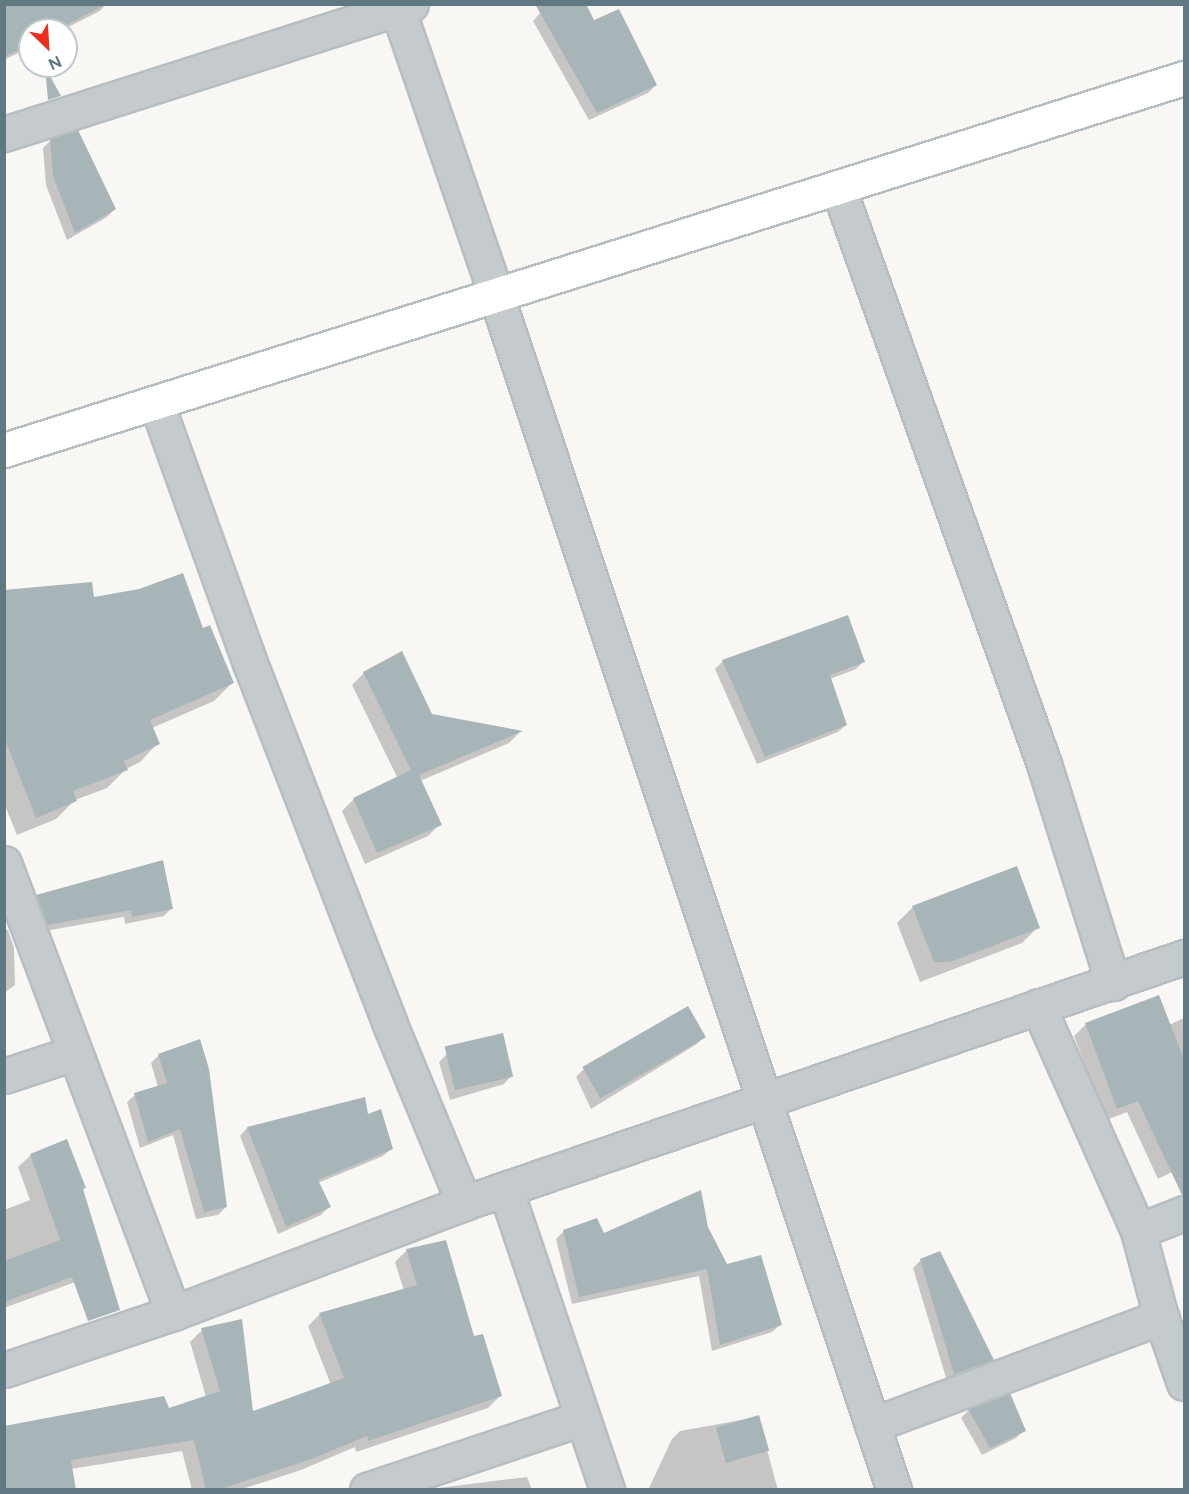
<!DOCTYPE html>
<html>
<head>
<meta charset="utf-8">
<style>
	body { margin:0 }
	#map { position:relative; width:1189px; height:1494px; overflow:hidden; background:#f8f7f4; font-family:Figtree,sans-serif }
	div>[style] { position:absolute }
	.shadow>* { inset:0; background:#0003 }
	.building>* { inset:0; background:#a8b5b8; transform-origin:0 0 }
	.roads { filter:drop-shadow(2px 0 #b7bec1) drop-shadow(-2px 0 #b7bec1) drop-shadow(0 2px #b7bec1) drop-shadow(0 -2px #b7bec1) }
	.street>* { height:33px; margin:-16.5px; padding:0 16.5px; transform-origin:16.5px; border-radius:16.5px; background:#c5cacc }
	.secondary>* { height:33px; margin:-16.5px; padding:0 16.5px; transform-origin:16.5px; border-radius:16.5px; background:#fff }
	span { translate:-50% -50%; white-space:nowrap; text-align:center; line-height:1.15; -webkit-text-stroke:6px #fff; paint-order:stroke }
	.frame { position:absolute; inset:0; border:6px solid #607881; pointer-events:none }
	.north { position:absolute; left:18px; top:18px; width:60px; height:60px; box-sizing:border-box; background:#fff; border:2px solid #bfc9cd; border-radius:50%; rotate:155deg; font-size:16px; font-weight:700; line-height:24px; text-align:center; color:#607881 }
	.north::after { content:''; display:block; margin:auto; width:21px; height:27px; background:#ee2f1e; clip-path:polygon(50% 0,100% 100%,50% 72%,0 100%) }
</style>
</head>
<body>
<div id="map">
	<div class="shadow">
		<div style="clip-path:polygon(106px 4px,100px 11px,62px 30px,30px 30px,30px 47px,4px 60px,4px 21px)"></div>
		<div style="clip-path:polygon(540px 13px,656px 85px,648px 93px,589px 120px,533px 21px)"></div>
		<div style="clip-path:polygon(51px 140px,115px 209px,107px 217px,67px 240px,46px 185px,43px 148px)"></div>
		<div style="clip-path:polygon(4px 591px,93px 599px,202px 630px,232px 683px,214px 701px,152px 728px,158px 743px,140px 762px,126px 769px,107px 788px,75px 800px,56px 819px,17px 835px,4px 803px)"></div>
		<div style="clip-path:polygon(723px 661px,863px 662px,856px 669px,830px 679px,846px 725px,838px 732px,757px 764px,715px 669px)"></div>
		<div style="clip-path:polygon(364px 673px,430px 716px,520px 732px,509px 743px,420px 781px,440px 824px,428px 836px,365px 864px,342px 811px,354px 799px,398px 779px,352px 685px)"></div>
		<div style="clip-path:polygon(37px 896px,172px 908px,164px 916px,125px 924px,124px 917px,39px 932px,29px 904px)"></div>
		<div style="clip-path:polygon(913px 907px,1038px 927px,1022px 943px,920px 982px,897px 923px)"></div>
		<div style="clip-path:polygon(4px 930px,8px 930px,14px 948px,15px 985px,4px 993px)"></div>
		<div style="clip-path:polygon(1184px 1018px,1184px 1166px,1158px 1179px,1127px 1112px,1106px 1120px,1074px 1036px,1086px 1024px,1169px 1025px)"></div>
		<div style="clip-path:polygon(704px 1037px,697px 1044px,591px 1109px,576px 1077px,584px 1069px)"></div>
		<div style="clip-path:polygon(447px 1054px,511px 1076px,504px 1084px,450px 1100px,439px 1062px)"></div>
		<div style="clip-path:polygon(159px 1055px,226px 1207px,218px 1215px,196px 1219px,173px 1135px,140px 1148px,127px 1102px,135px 1095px,158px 1087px,151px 1063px)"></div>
		<div style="clip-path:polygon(363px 1098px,367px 1116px,391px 1149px,383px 1156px,318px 1183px,329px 1207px,321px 1215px,278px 1234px,240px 1136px,247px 1128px)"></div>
		<div style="clip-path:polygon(31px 1155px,82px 1190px,92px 1276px,4px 1308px,4px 1210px,30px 1200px,18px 1167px)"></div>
		<div style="clip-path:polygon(707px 1228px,726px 1265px,780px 1325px,772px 1332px,712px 1351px,699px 1276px,572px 1304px,556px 1239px,564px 1231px,603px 1235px)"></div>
		<div style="clip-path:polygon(407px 1250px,473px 1338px,500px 1396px,488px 1408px,356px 1452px,355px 1447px,301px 1470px,239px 1490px,192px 1490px,182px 1451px,71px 1469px,4px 1490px,168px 1410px,206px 1397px,190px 1342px,202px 1330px,252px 1414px,331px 1385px,308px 1326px,320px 1314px,404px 1291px,395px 1262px)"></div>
		<div style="clip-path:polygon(921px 1260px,992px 1359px,984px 1367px,947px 1381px,913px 1268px)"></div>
		<div style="clip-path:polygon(969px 1410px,1024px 1430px,1016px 1438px,982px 1455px,961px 1418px)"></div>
		<div style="clip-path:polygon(758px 1417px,778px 1490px,648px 1490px,672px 1439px,680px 1431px)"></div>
		<div style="clip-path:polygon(527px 1477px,532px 1490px,436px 1490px,438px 1488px)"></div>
	</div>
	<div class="building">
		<div style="clip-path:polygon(4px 4px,107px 4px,57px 30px,30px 30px,30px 44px,4px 57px)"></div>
		<div style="clip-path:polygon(535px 4px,586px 4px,594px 20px,619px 9px,657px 85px,597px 113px)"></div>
		<div style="clip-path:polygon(45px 67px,61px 96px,48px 100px)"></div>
		<div style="clip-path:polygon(78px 130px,116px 209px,75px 233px,53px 176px,50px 139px)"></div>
		<div style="clip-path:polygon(183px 573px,203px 628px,210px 625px,234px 683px,150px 720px,160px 744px,124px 761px,128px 770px,73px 791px,77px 801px,36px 818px,4px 737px,4px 590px,92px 582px,94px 597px,139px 589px)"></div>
		<div style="clip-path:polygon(848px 615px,865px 662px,830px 675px,847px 725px,765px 757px,722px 660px)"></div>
		<div style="clip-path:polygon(402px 651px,432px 714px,523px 731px,419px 775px,442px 825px,377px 853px,353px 798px,411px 770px,363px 672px)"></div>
		<div style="clip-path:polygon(163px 860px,173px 909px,132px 917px,131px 910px,47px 925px,36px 895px)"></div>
		<div style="clip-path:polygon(1017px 866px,1040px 928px,950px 962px,934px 962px,912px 906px)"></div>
		<div style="clip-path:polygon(1159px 995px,1185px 1062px,1185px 1195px,1182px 1195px,1138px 1101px,1117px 1109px,1085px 1023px)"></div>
		<div style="left:688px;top:1006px;width:36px;height:122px;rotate:60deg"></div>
		<div style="left:503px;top:1033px;width:45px;height:60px;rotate:77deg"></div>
		<div style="clip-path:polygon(200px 1039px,209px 1069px,227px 1207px,204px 1212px,180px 1129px,148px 1142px,134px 1093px,167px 1083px,158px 1054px)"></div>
		<div style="clip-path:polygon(365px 1097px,368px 1114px,381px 1109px,393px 1149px,318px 1180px,331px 1207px,286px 1227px,247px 1127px)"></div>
		<div style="clip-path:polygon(67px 1139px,86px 1188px,83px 1189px,120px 1310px,88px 1321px,72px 1277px,4px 1302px,4px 1261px,60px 1240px,30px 1154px)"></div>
		<div style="clip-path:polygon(701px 1190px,708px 1227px,727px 1264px,761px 1255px,782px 1325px,720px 1345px,707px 1269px,579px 1297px,563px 1230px,597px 1218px,604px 1233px)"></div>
		<div style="clip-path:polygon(446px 1240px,474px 1336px,483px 1334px,502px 1396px,368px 1441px,367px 1436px,314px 1458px,218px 1490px,206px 1490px,194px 1440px,71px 1460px,76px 1490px,4px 1490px,4px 1426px,164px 1396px,169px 1408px,220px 1391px,201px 1328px,242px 1319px,253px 1411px,344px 1378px,319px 1313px,417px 1285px,406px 1249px)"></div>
		<div style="clip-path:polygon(940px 1251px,994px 1360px,954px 1374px,920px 1259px)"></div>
		<div style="clip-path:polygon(1010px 1393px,1026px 1431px,990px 1448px,968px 1409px)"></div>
		<div style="left:759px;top:1415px;width:37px;height:45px;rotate:74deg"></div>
	</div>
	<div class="roads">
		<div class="street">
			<div style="left:396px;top:4px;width:308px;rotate:71deg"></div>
			<div style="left:496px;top:295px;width:1260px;rotate:71.58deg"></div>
			<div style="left:4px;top:134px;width:427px;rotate:-17.7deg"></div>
			<div style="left:838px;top:187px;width:613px;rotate:70.35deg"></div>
			<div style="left:1044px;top:764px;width:230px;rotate:72.5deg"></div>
			<div style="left:156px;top:402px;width:277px;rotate:70.2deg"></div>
			<div style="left:250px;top:663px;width:385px;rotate:68.8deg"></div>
			<div style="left:389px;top:1022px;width:196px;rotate:67.5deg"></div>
			<div style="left:4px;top:863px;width:481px;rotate:69.4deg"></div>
			<div style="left:1038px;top:1006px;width:246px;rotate:66deg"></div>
			<div style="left:1138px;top:1231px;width:89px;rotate:75deg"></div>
			<div style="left:1161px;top:1317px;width:70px;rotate:70.8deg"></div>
			<div style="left:4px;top:1076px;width:74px;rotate:-18.2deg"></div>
			<div style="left:506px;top:1191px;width:316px;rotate:71.3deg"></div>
			<div style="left:1138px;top:1231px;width:49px;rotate:-21.4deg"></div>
			<div style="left:4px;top:1370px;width:178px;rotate:-18.6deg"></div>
			<div style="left:173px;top:1313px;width:311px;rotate:-20.7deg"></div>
			<div style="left:464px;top:1203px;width:761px;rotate:-18.86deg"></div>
			<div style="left:872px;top:1425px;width:309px;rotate:-20.5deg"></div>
			<div style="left:367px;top:1490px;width:227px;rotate:-18.5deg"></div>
		</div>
		<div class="secondary">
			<div style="left:4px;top:450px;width:1237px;rotate:-17.5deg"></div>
		</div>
	</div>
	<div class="frame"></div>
	<div class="north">N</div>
</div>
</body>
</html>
